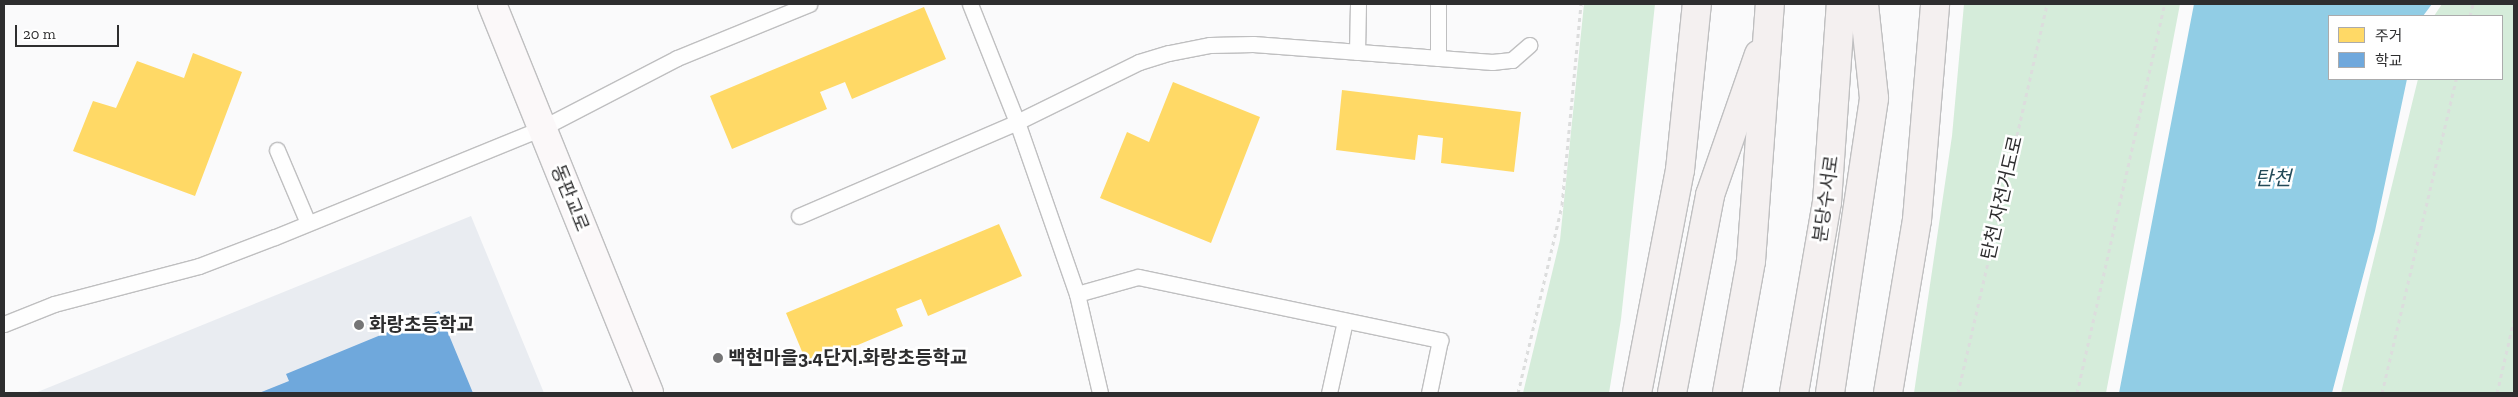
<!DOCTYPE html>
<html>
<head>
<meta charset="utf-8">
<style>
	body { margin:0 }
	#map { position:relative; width:2518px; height:397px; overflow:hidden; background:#fafafb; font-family:"Zilla Slab","Noto Sans KR",serif }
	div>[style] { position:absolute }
	.built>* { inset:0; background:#e9ecf1 }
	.green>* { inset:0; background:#d5ecda }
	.water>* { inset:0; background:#91cde5 }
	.homes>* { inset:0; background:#ffd966 }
	.schools>* { inset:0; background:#6fa8dc }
	.path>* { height:3px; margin-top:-1.5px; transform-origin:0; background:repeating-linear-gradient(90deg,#dcdddd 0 4px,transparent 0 8px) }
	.roads { filter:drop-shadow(1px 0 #bfbfc0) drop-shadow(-1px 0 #bfbfc0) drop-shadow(0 1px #bfbfc0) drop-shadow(0 -1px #bfbfc0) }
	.service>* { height:15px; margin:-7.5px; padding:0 7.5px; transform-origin:7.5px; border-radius:7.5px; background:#fefefe }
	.secondary>* { height:28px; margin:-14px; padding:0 14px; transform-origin:14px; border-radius:14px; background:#fbf8f9 }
	.trunk>* { height:28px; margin:-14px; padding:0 14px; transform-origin:14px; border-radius:14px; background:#f4f0f0 }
	.dots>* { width:14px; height:14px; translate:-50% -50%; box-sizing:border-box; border:2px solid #fff; border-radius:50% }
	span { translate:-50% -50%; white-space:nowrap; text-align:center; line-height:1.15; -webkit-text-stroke:5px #fff; paint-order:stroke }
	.street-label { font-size:19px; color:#2e2e2f }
	.poi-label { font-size:19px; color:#2e2e2f; font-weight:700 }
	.left { translate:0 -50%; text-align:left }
	.water-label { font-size:20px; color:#244b59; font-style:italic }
	.frame { position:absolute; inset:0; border:5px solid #2e2e2f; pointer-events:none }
	.legend { position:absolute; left:2328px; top:15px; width:175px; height:65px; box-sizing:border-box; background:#fff; border:1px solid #ababac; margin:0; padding:6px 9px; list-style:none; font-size:15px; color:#2e2e2f }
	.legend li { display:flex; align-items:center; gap:10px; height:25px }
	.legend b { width:25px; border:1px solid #ababac }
	.scale { position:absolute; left:15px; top:25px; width:104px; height:22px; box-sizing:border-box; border:2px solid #2e2e2f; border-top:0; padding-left:6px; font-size:15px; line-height:18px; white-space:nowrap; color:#2e2e2f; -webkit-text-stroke:4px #fff; paint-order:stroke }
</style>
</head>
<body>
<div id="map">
	<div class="built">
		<div style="clip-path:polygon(471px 216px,544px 393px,35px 393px)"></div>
	</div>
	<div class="green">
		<div style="clip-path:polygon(1584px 4px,1655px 4px,1621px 319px,1609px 393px,1523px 393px,1560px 240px)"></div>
		<div style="clip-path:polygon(1964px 4px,2180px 4px,2106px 393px,1914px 393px,1952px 136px)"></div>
		<div style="clip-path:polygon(2442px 4px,2514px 4px,2514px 393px,2341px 393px,2418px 79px,2502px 79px,2502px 16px,2434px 16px)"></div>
	</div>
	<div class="water">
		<div style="clip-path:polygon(2194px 4px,2432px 4px,2423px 16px,2329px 16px,2329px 79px,2407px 79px,2375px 231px,2332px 393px,2119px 393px)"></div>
	</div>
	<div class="homes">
		<div style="clip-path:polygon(924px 7px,946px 59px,852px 99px,845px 82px,820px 92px,827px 109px,732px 149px,710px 96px)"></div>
		<div style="clip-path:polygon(193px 53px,242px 72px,195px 196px,73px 151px,93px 101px,116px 108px,137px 61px,184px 78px)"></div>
		<div style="clip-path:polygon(1173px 82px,1260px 117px,1211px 243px,1100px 198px,1127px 132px,1149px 142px)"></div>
		<div style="clip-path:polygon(1342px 90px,1521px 112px,1514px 172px,1441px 163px,1443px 138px,1418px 135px,1415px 160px,1336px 150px)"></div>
		<div style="clip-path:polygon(999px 224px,1022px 276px,928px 316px,921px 299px,896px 309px,903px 326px,808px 366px,786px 313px)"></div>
	</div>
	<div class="schools">
		<div style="clip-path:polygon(439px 311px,473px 393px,259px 393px,289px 381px,286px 374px)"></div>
	</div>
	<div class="path">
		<div style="left:2470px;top:16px;width:12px;rotate:-76deg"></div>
		<div style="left:1518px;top:393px;width:193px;rotate:-76.8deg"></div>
		<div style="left:1562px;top:205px;width:202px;rotate:-84.6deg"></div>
		<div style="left:1958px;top:393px;width:399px;rotate:-77.1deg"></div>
		<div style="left:2077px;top:393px;width:399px;rotate:-77.3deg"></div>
		<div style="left:2382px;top:393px;width:323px;rotate:-76.7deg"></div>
		<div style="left:2497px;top:393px;width:75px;rotate:-76.9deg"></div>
	</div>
	<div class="roads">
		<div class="service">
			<div style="left:970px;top:4px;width:127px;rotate:68.3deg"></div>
			<div style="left:1017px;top:122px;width:182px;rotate:70.8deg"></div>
			<div style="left:1077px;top:294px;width:102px;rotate:76.9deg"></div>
			<div style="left:1357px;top:52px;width:48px;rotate:-88.8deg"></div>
			<div style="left:1438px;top:58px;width:54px;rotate:-90deg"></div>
			<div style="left:277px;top:150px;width:79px;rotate:67deg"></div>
			<div style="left:799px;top:216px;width:237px;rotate:-23.3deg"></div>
			<div style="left:1017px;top:122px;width:136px;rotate:-26.2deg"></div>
			<div style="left:1139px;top:62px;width:31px;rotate:-17deg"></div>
			<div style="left:1169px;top:53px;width:42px;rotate:-11deg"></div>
			<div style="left:1210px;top:45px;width:43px;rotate:-1.3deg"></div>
			<div style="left:1253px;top:44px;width:240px;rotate:4.3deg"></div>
			<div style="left:1492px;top:62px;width:20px;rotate:-6deg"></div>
			<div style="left:1512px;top:60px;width:23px;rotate:-41deg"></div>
			<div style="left:1077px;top:294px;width:63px;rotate:-15.6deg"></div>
			<div style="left:1138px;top:277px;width:309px;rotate:11.8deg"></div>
			<div style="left:1440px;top:340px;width:54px;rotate:101.7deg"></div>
			<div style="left:4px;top:324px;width:54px;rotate:-21.8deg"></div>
			<div style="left:54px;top:304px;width:150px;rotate:-14.7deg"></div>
			<div style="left:199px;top:266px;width:81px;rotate:-20.9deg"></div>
			<div style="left:275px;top:237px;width:288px;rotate:-22.2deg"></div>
			<div style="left:542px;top:128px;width:152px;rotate:-27.4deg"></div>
			<div style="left:677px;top:58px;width:143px;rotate:-22.2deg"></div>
			<div style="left:1329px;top:393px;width:74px;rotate:-77.5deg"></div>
		</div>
		<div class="secondary">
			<div style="left:492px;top:4px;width:419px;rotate:68deg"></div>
		</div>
		<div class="trunk">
			<div style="left:1637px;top:393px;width:227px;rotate:-79.1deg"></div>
			<div style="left:1680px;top:170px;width:167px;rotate:-84.2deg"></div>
			<div style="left:1672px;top:393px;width:202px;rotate:-79.1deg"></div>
			<div style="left:1710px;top:195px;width:149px;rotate:-70.8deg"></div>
			<div style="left:1727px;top:393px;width:134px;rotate:-79.7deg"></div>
			<div style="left:1751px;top:261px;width:258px;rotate:-85.8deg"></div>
			<div style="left:1794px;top:393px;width:194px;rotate:-80.2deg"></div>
			<div style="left:1827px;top:202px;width:198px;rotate:-86deg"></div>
			<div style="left:1830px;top:393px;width:298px;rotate:-81.5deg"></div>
			<div style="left:1874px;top:98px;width:95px;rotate:-96.1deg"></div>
			<div style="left:1888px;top:393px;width:175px;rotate:-80.5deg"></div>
			<div style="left:1917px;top:220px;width:217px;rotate:-85.2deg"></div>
		</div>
	</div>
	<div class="dots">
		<div style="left:359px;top:325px;background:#757576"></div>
		<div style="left:718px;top:358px;background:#757576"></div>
	</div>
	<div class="street-label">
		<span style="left:570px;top:198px;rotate:68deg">동판교로</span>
		<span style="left:2002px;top:198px;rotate:-77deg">탄천 자전거도로</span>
		<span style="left:1826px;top:199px;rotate:-82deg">분당수서로</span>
	</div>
	<div class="poi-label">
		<span class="left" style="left:369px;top:325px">화랑초등학교</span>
		<span class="left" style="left:728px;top:358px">백현마을3.4단지.화랑초등학교</span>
	</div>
	<div class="water-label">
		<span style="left:2273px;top:178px">탄천</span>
	</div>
	<div class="frame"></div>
	<ul class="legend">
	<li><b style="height:14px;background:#ffd966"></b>주거</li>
	<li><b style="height:14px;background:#6fa8dc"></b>학교</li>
	</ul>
	<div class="scale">20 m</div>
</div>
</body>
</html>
